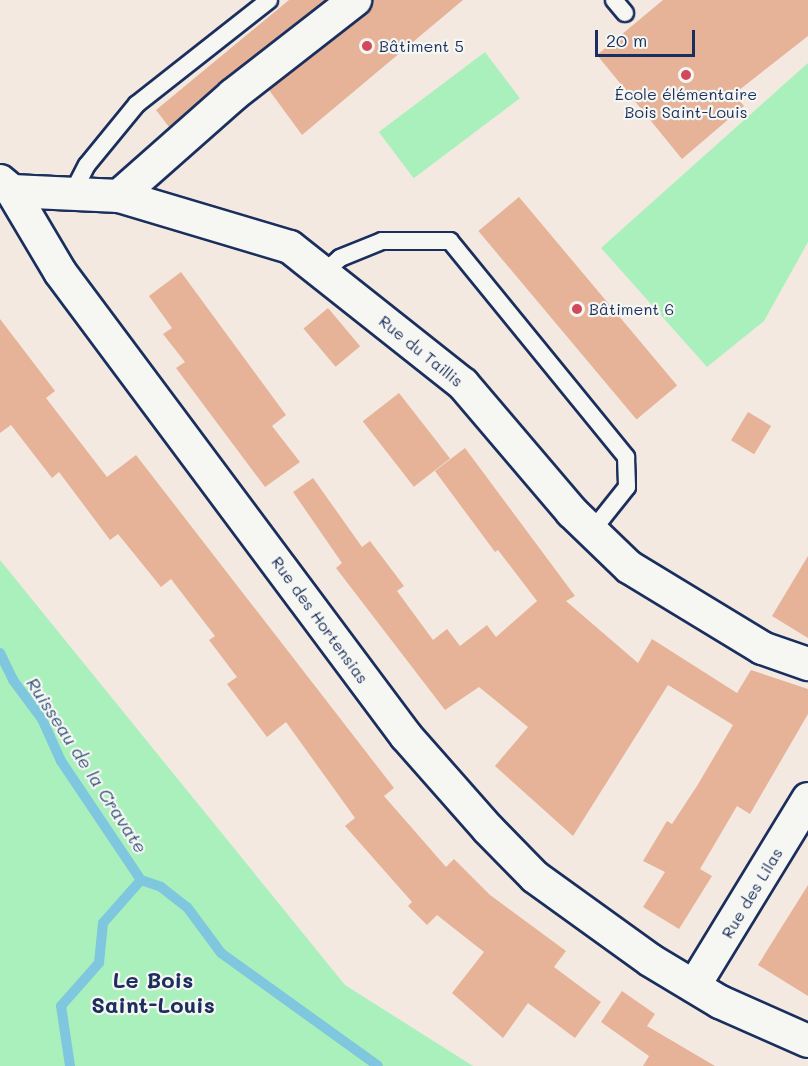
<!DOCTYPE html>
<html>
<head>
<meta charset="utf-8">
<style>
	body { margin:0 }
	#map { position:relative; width:808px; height:1066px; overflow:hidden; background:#f3e9e0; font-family:Mali,sans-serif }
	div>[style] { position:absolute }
	.green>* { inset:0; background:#aaf0bc; transform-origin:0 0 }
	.stream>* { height:10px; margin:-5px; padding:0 5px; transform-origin:5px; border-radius:5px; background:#7fc6df }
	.building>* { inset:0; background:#e6b398; transform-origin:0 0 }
	.roads { filter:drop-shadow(2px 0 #1b2f5e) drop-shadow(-2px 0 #1b2f5e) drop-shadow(0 2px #1b2f5e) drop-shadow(0 -2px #1b2f5e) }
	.lane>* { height:16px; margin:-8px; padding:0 8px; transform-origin:8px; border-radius:8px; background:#f6f6f2 }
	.street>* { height:32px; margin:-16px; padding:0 16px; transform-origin:16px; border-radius:16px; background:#f6f6f2 }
	.dots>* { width:16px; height:16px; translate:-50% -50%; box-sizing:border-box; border:3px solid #f6f6f2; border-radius:50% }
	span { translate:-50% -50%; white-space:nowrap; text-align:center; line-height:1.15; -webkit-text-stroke:4.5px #f6f6f2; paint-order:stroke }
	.poi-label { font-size:16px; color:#1b2f5e }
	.left { translate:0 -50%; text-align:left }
	.street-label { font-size:16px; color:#1b2f5e }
	.water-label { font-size:18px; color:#34557e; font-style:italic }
	.district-label { font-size:22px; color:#1b2f5e; font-weight:700 }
	.scale { position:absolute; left:595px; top:30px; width:100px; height:27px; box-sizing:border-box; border:3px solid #1b2f5e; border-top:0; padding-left:8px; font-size:18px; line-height:21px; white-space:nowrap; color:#1b2f5e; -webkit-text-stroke:4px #f6f6f2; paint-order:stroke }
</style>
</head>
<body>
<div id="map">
	<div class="green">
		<div style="left:485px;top:52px;width:58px;height:133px;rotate:53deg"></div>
		<div style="clip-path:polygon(808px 63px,808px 242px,764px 321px,707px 367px,601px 248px)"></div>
		<div style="clip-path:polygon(0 560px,345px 985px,473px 1066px,0 1066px)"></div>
	</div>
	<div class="stream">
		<div style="left:0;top:653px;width:30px;rotate:64deg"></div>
		<div style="left:13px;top:680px;width:49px;rotate:53.4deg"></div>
		<div style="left:42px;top:719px;width:46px;rotate:65.7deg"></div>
		<div style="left:61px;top:761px;width:143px;rotate:56.1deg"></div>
		<div style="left:141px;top:880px;width:21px;rotate:19deg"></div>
		<div style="left:161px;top:887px;width:33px;rotate:38deg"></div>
		<div style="left:187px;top:907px;width:57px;rotate:53.5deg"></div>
		<div style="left:221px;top:953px;width:193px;rotate:35.7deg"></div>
		<div style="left:70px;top:1066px;width:61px;rotate:-98.5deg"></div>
		<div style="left:61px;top:1006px;width:57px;rotate:-48.5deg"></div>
		<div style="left:99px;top:963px;width:40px;rotate:-84.3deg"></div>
		<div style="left:103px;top:923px;width:57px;rotate:-48.5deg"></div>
	</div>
	<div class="building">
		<div style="clip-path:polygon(289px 0,326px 0,169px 127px,156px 110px)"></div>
		<div style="clip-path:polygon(373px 0,463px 0,302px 135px,269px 90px,366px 14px)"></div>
		<div style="clip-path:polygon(663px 0,808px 0,808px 36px,734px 94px,744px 106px,682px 159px,597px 55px)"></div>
		<div style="left:519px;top:197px;width:246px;height:53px;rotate:50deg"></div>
		<div style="clip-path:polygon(181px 272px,286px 415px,272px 426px,300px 462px,265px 487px,176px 368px,185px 362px,163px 334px,172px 328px,149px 296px)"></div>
		<div style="left:328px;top:308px;width:50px;height:32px;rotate:50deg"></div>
		<div style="clip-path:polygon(0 319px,55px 391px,46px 398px,107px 477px,136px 455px,394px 788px,384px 796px,446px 867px,454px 859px,490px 895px,566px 951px,554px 967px,601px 1002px,575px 1038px,528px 1003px,503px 1038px,452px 993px,484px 952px,437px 915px,427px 925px,408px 906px,412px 902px,345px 826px,355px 818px,286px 722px,267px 737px,227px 684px,237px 677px,209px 640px,215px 636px,171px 579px,161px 587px,118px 534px,110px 540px,59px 472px,52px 478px,11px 425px,0 433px)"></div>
		<div style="left:399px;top:393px;width:83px;height:46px;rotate:52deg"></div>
		<div style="left:748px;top:412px;width:27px;height:33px;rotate:31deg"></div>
		<div style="clip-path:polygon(465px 448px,575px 596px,566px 601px,638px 663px,652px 639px,737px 693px,751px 670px,808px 689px,808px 714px,750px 814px,737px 806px,700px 869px,712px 876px,679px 929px,643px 907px,665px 872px,643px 861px,667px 821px,672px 824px,697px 786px,733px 725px,668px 685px,573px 836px,495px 766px,528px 727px,479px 687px,445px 710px,336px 568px,342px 563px,293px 492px,313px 478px,362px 547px,370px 541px,404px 586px,397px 591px,433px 640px,447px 629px,460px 646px,487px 625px,496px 637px,537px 601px,498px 550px,495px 552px,435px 471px)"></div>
		<div style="clip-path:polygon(808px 556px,808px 638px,772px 616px)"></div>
		<div style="clip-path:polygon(808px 885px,808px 996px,758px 965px)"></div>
		<div style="clip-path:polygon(622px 991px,655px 1014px,647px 1026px,715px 1066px,643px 1066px,649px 1056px,601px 1022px)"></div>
	</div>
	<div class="roads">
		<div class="lane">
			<div style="left:614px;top:0;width:17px;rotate:50deg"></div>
			<div style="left:73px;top:192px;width:30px;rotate:-63deg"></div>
			<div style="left:87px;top:165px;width:79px;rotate:-50.7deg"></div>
			<div style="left:137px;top:104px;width:168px;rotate:-38.2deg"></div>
			<div style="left:323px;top:273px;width:23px;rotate:-41deg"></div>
			<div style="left:340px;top:258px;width:45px;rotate:-22deg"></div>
			<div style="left:382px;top:241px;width:68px"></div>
			<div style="left:450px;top:241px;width:279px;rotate:50.8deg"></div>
			<div style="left:626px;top:457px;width:30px;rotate:88deg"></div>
			<div style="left:627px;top:487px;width:56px;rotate:128.5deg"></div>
		</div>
		<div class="street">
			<div style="left:0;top:181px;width:16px;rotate:40deg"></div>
			<div style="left:12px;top:191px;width:94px;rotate:59.3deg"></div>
			<div style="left:60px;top:272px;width:579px;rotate:53.29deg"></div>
			<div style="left:406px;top:736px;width:124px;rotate:48.6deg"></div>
			<div style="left:488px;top:829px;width:67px;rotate:45.6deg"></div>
			<div style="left:535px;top:877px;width:142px;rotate:35.8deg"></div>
			<div style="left:650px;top:960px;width:82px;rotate:31deg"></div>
			<div style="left:720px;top:1002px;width:96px;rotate:23.9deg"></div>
			<div style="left:12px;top:191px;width:107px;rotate:2.7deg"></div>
			<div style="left:119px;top:196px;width:178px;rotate:16.6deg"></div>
			<div style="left:290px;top:247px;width:221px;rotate:38.4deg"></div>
			<div style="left:463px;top:384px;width:168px;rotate:49.6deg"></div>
			<div style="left:572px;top:512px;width:79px;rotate:44deg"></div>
			<div style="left:629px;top:567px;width:156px;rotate:31.3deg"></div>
			<div style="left:762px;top:648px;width:49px;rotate:19.2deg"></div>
			<div style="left:119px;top:196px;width:152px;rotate:-41.5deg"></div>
			<div style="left:233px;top:95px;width:155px;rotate:-37.9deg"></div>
			<div style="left:694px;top:986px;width:219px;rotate:-58.6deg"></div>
		</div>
	</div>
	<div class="dots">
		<div style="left:367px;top:46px;background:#d1495b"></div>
		<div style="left:686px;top:75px;background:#d1495b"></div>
		<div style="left:577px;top:309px;background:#d1495b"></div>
	</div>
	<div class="poi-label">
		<span class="left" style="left:379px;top:46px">Bâtiment 5</span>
		<span style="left:686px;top:103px">École élémentaire<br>Bois Saint-Louis</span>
		<span class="left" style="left:589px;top:309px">Bâtiment 6</span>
	</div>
	<div class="street-label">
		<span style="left:421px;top:351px;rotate:39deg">Rue du Taillis</span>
		<span style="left:320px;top:620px;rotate:54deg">Rue des Hortensias</span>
		<span style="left:752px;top:893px;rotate:-59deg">Rue des Lilas</span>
	</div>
	<div class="water-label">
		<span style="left:87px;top:765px;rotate:57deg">Ruisseau de la Cravate</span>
	</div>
	<div class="district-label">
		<span style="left:153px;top:992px">Le Bois<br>Saint-Louis</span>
	</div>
	<div class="scale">20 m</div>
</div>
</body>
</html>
